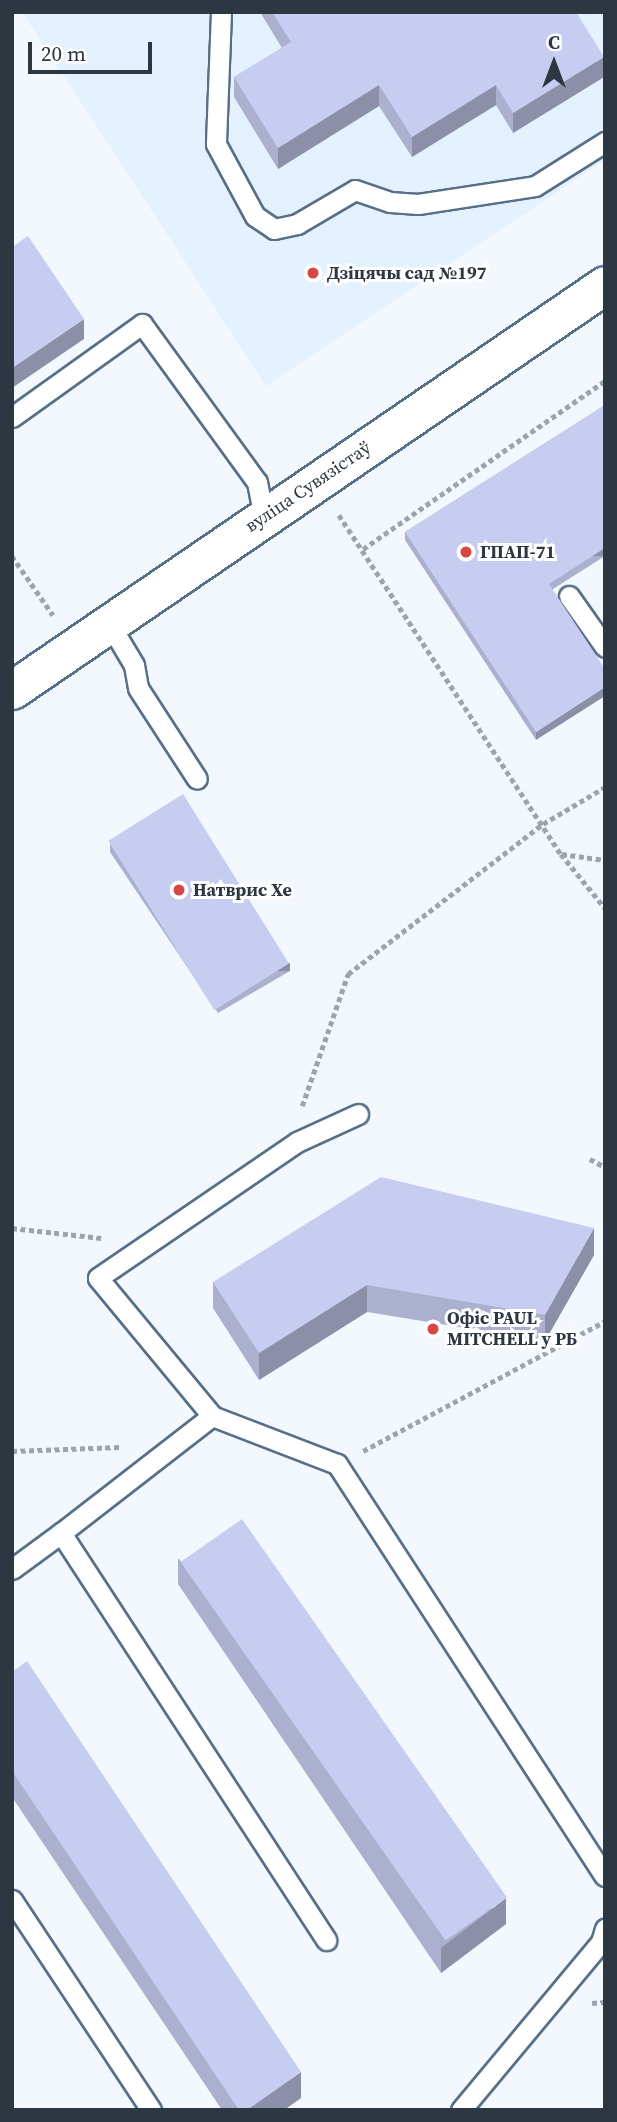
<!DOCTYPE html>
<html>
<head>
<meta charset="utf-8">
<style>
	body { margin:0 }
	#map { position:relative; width:617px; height:2122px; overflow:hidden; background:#f2f8fe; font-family:"Source Serif 4",serif }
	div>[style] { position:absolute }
	.built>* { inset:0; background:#e4f1ff }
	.path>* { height:4.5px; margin-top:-2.25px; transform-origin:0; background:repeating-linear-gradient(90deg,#9ca4ac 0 5px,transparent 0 8.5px) }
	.roads { filter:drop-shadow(2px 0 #586f88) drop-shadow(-2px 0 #586f88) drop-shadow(0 2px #586f88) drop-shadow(0 -2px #586f88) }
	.service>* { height:19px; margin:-9.5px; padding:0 9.5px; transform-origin:9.5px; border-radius:9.5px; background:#fff }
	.minor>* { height:37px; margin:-18.5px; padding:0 18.5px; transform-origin:18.5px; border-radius:18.5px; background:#fff }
	.wall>* { inset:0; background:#abb0ce }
	.shaded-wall>* { inset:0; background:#8b90a8; transform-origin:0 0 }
	.building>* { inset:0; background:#c7cdf0; transform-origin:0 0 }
	.dots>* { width:19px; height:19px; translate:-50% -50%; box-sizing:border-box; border:4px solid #fff; border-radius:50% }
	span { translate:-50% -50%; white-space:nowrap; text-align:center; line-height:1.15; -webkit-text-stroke:6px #fff; paint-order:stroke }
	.poi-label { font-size:18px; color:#2d3742; font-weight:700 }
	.left { translate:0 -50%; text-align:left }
	.street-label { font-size:18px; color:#2d3742 }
	.frame { position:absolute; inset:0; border:14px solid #2d3742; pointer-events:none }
	.north { position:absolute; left:519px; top:28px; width:70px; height:70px; -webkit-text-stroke:5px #fff; paint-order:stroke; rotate:0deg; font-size:19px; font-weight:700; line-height:28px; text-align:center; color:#2d3742 }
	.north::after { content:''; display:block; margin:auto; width:24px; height:32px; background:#2d3742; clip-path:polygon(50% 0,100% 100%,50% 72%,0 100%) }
	.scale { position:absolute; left:28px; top:42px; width:124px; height:32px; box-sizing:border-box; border:4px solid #2d3742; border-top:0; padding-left:9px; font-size:21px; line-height:24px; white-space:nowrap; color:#2d3742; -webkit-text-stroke:5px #fff; paint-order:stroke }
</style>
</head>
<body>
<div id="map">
	<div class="built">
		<div style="clip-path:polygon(22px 12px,605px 12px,605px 160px,266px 386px)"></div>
	</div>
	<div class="path">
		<div style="left:339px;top:515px;width:405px;rotate:56.8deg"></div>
		<div style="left:561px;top:854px;width:70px;rotate:50.8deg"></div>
		<div style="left:363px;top:549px;width:295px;rotate:-34.8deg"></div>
		<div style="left:12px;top:556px;width:72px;rotate:55.2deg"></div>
		<div style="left:562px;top:854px;width:43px;rotate:7.9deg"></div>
		<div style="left:302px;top:1106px;width:140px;rotate:-70.8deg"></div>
		<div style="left:348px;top:974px;width:246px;rotate:-37.6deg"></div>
		<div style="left:543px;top:824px;width:72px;rotate:-30.8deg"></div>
		<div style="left:590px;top:1159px;width:17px;rotate:28deg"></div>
		<div style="left:12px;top:1228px;width:90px;rotate:6.4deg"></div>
		<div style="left:12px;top:1451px;width:108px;rotate:-2.1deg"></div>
		<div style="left:363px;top:1451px;width:275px;rotate:-28.2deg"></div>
		<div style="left:592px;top:2003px;width:13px;rotate:-4deg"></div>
	</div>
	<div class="roads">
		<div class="service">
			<div style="left:221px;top:12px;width:132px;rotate:92.2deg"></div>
			<div style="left:216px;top:144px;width:82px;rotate:61.6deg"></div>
			<div style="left:255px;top:216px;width:23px;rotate:34deg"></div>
			<div style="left:274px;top:229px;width:24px;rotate:-12deg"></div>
			<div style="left:297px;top:224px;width:67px;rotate:-30.4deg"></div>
			<div style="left:355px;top:190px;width:37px;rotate:19deg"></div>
			<div style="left:390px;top:202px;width:28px;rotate:4deg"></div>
			<div style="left:418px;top:204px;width:118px;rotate:-8.7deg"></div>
			<div style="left:535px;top:186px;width:83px;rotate:-32.2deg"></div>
			<div style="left:12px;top:417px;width:160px;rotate:-35.6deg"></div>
			<div style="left:142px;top:324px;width:195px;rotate:54deg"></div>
			<div style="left:257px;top:482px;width:37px;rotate:79deg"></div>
			<div style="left:569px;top:596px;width:62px;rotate:54.8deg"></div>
			<div style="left:109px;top:623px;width:49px;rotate:59.2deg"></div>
			<div style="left:134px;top:665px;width:23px;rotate:80deg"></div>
			<div style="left:138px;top:688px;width:108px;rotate:57deg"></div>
			<div style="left:358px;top:1114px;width:67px;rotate:155.3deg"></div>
			<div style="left:297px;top:1142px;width:241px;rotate:145.7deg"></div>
			<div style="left:98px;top:1278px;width:179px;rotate:50.4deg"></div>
			<div style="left:212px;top:1416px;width:134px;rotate:21deg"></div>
			<div style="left:337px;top:1464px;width:491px;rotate:57deg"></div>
			<div style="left:212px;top:1416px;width:191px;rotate:142.2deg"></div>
			<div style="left:61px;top:1533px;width:486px;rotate:56.9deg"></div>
			<div style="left:12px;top:1569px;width:61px;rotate:-36.3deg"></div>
			<div style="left:12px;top:1900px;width:252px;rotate:56.5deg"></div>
			<div style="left:461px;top:2110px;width:219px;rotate:-50.2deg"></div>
			<div style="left:601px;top:1942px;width:14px;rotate:-73deg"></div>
		</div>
		<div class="minor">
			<div style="left:12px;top:690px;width:718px;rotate:-34.33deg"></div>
		</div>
	</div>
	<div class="wall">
		<div style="clip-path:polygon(260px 12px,576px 12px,604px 77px,513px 133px,496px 105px,412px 157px,379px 106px,278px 169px,234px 97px,234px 77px,282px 48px)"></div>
		<div style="clip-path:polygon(605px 405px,605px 556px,553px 589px,536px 740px,405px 540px,405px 532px)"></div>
		<div style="clip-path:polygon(110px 844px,290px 971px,218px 1013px,110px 852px)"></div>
		<div style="clip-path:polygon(594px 1255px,545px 1341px,367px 1312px,259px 1380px,213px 1308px,213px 1282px)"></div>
		<div style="clip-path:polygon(178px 1558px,506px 1924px,441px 1973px,178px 1584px)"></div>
		<div style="clip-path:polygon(12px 1672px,301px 2098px,284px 2110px,222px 2110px,12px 1797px)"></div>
	</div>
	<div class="shaded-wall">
		<div style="clip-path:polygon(604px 57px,604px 77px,513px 133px,513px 113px)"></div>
		<div style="clip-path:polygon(379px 85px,379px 106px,278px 169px,278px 148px)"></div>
		<div style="clip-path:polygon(496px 85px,496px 105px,412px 157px,412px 137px)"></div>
		<div style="clip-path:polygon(84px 319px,84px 339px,12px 388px,12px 368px)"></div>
		<div style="left:605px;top:548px;width:8px;height:67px;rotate:90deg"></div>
		<div style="clip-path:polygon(605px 687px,605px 696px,536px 740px,536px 732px)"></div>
		<div style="left:290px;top:963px;width:8px;height:83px;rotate:90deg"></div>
		<div style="clip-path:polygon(594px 1228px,594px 1255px,545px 1341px,545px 1315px)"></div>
		<div style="clip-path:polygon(367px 1285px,367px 1312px,259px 1380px,259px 1353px)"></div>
		<div style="clip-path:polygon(506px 1898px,506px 1924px,441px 1973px,441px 1948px)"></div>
		<div style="clip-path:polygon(301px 2072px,301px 2098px,284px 2110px,247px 2110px)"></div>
	</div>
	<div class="building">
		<div style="clip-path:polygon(272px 12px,576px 12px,604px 57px,513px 113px,496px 85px,412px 137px,379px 85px,278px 148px,234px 77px,291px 42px)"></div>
		<div style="clip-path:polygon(28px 236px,84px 319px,12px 368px,12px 247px)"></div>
		<div style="clip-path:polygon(605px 405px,605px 548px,549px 584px,605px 669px,605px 687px,536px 732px,405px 532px)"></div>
		<div style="left:183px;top:794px;width:200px;height:88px;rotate:58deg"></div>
		<div style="clip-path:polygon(381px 1177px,594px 1228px,545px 1315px,367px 1285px,259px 1353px,213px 1282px)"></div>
		<div style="left:242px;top:1519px;width:462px;height:75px;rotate:55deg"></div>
		<div style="clip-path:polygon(27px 1661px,301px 2072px,247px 2110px,239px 2110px,12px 1771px,12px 1672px)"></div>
	</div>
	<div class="dots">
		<div style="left:313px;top:273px;background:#d64741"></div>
		<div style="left:466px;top:552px;background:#d64741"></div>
		<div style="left:179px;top:890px;background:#d64741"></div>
		<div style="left:433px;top:1329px;background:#d64741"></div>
	</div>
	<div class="poi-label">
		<span class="left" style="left:327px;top:273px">Дзіцячы сад №197</span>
		<span class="left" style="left:480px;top:552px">ГПАП-71</span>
		<span class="left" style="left:193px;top:890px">Натврис Хе</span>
		<span class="left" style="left:447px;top:1329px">Офіс PAUL<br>MITCHELL у РБ</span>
	</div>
	<div class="street-label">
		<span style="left:308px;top:487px;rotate:-34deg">вуліца Сувязістаў</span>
	</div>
	<div class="frame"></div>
	<div class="north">С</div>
	<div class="scale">20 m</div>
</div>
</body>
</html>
